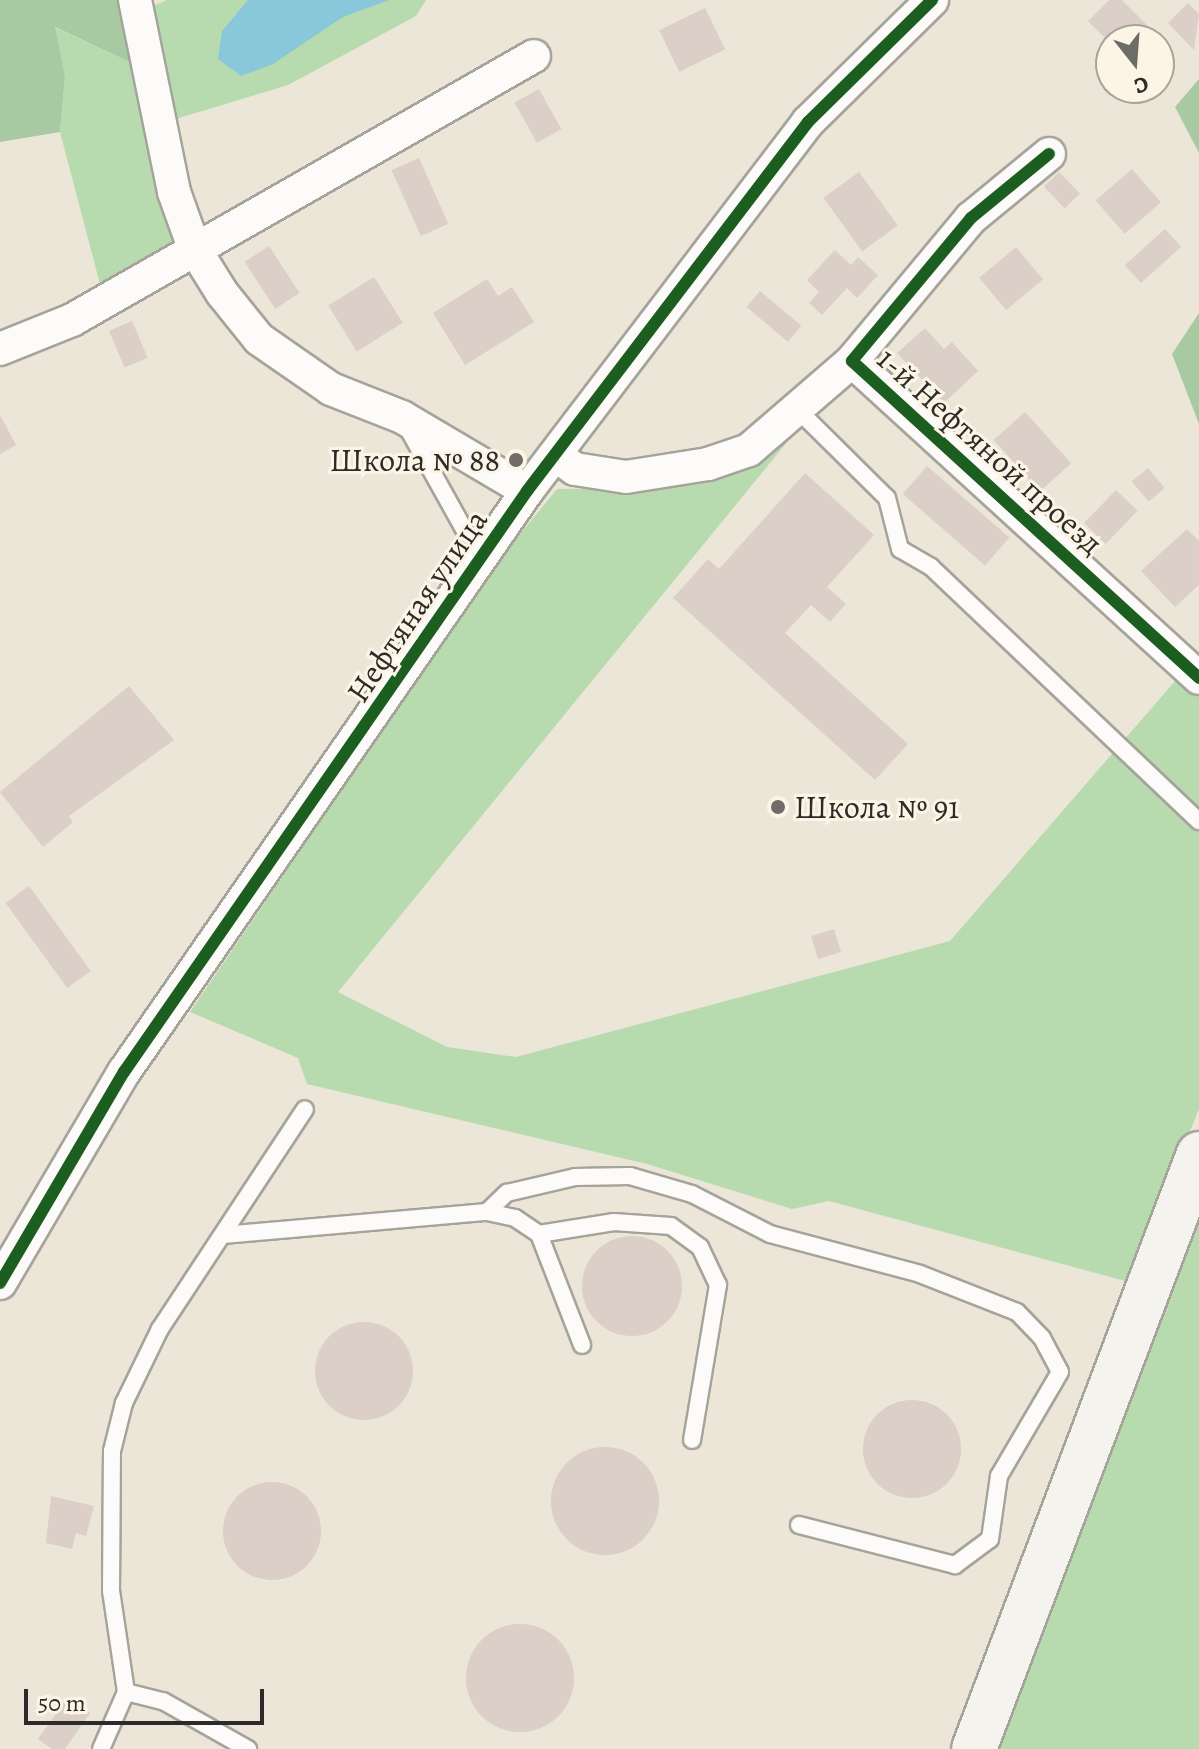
<!DOCTYPE html>
<meta charset="utf-8">
<style>
body{margin:0}
#map{position:relative;width:1199px;height:1749px;overflow:hidden;background:#ebe6d7;font-family:Alegreya,serif}
div>[style]{position:absolute}
[style*='--x']{left:calc(var(--x)*1px);top:calc(var(--y)*1px);width:calc(var(--w)*1px);rotate:calc(var(--a)*1deg)}
.green>*{inset:0;background:#b7dbae}
.forest>*{inset:0;background:#a8caa3}
.water>*{inset:0;background:#88c8da}
.building>*{inset:0;background:#dbcfc7;transform-origin:0 0}
.round{border-radius:50%}
.roads{filter:drop-shadow(2px 0 #a6a39a) drop-shadow(-2px 0 #a6a39a) drop-shadow(0 2px #a6a39a) drop-shadow(0 -2px #a6a39a)}
.lane>*{height:16px;margin:-8px;padding:0 8px;transform-origin:8px;border-radius:8px;background:#fcfbf9}
.street>*{height:32px;margin:-16px;padding:0 16px;transform-origin:16px;border-radius:16px;background:#fcfbf9}
.secondary>*{height:44px;margin:-22px;padding:0 22px;transform-origin:22px;border-radius:22px;background:#f5f3ee}
.cycleway>*{height:12px;margin:-6px;padding:0 6px;transform-origin:6px;border-radius:6px;background:#1b5e20}
.dots>*{width:22px;height:22px;translate:-50% -50%;box-sizing:border-box;border:4px solid #fcf5e5;border-radius:50%}
span{translate:-50% -50%;white-space:nowrap;text-align:center;line-height:1.15;-webkit-text-stroke:6px #fcf5e5;paint-order:stroke}
.street-label{font-size:32px;color:#2b2b2b}
.poi-label{font-size:32px;color:#2b2b2b}
.right{translate:-100% -50%;text-align:right}
.left{translate:0 -50%;text-align:left}
.north{position:absolute;left:1095px;top:24px;width:80px;height:80px;box-sizing:border-box;background:#fcf5e5;border:2px solid #a8a49b;border-radius:50%;rotate:163deg;font-size:22px;font-weight:700;line-height:32px;text-align:center;color:#2b2b2b}
.north::after{content:'';display:block;margin:auto;width:28px;height:36px;background:#6e6c67;clip-path:polygon(50% 0,100% 100%,50% 72%,0 100%)}
.scale{position:absolute;left:24px;top:1689px;width:240px;height:36px;box-sizing:border-box;border:4px solid #2b2b2b;border-top:0;padding-left:10px;font-size:24px;line-height:28px;white-space:nowrap;color:#2b2b2b;-webkit-text-stroke:6px #fcf5e5;paint-order:stroke}
</style>
<div id="map">
<div class="green">
<i style="clip-path:polygon(167px 0,426px 0,416px 16px,288px 85px,166px 122px,147px 8px)"></i>
<i style="clip-path:polygon(54px 27px,140px 67px,177px 240px,101px 288px,60px 132px,65px 77px)"></i>
<i style="clip-path:polygon(792px 436px,338px 992px,447px 1047px,516px 1057px,950px 941px,1182px 673px,1199px 688px,1199px 1109px,1129px 1282px,829px 1201px,792px 1209px,647px 1164px,307px 1084px,298px 1058px,190px 1012px,498px 561px,557px 489px,623px 488px,747px 462px)"></i>
<i style="clip-path:polygon(1199px 1208px,1199px 1749px,990px 1749px)"></i>
</div>
<div class="forest">
<i style="clip-path:polygon(0 0,124px 0,140px 67px,55px 27px,65px 77px,60px 132px,0 142px)"></i>
<i style="clip-path:polygon(1199px 79px,1199px 153px,1175px 107px)"></i>
<i style="clip-path:polygon(1199px 313px,1199px 424px,1172px 354px)"></i>
</div>
<div class="water">
<i style="clip-path:polygon(248px 0,389px 0,343px 17px,273px 64px,241px 76px,218px 59px,222px 31px)"></i>
</div>
<div class="building">
<i style="clip-path:polygon(1109px 0,1122px 0,1150px 28px,1137px 40px,1111px 44px,1088px 21px)"></i>
<i style="clip-path:polygon(1188px 3px,1199px 14px,1194px 50px,1168px 23px)"></i>
<i style="left:705px;top:8px;width:46px;height:51px;rotate:64deg"></i>
<i style="left:539px;top:89px;width:46px;height:28px;rotate:61deg"></i>
<i style="left:419px;top:158px;width:72px;height:30px;rotate:66deg"></i>
<i style="left:1132px;top:169px;width:44px;height:48px;rotate:49deg"></i>
<i style="left:859px;top:172px;width:66px;height:44px;rotate:54deg"></i>
<i style="left:1059px;top:172px;width:30px;height:21px;rotate:46deg"></i>
<i style="left:1165px;top:229px;width:24px;height:54px;rotate:48deg"></i>
<i style="left:269px;top:246px;width:56px;height:29px;rotate:57deg"></i>
<i style="left:1016px;top:247px;width:42px;height:48px;rotate:50deg"></i>
<i style="clip-path:polygon(835px 250px,851px 265px,858px 257px,878px 275px,857px 298px,847px 288px,822px 315px,809px 303px,819px 292px,807px 280px)"></i>
<i style="left:374px;top:277px;width:54px;height:54px;rotate:58deg"></i>
<i style="clip-path:polygon(487px 279px,498px 296px,512px 287px,534px 322px,465px 365px,433px 313px)"></i>
<i style="left:760px;top:291px;width:54px;height:21px;rotate:40deg"></i>
<i style="left:132px;top:321px;width:40px;height:25px;rotate:67deg"></i>
<i style="clip-path:polygon(925px 328px,944px 349px,952px 342px,978px 371px,944px 403px,897px 353px)"></i>
<i style="left:1025px;top:412px;width:69px;height:42px;rotate:48deg"></i>
<i style="clip-path:polygon(0 415px,16px 445px,0 454px)"></i>
<i style="left:927px;top:466px;width:109px;height:37px;rotate:41deg"></i>
<i style="left:1148px;top:468px;width:26px;height:21px;rotate:50deg"></i>
<i style="clip-path:polygon(805px 473px,874px 535px,827px 587px,846px 604px,830px 622px,811px 605px,785px 633px,908px 744px,875px 780px,673px 598px,708px 559px,719px 569px)"></i>
<i style="left:1116px;top:490px;width:30px;height:46px;rotate:44deg"></i>
<i style="clip-path:polygon(1187px 529px,1199px 541px,1199px 585px,1175px 607px,1141px 571px)"></i>
<i style="clip-path:polygon(129px 686px,174px 740px,69px 816px,73px 822px,43px 847px,0 792px)"></i>
<i style="left:29px;top:886px;width:105px;height:29px;rotate:54deg"></i>
<i style="left:834px;top:929px;width:24px;height:24px;rotate:73deg"></i>
<i class="round" style="left:582px;top:1236px;width:100px;height:100px"></i>
<i class="round" style="left:315px;top:1322px;width:98px;height:98px"></i>
<i class="round" style="left:863px;top:1400px;width:98px;height:98px"></i>
<i class="round" style="left:551px;top:1447px;width:108px;height:108px"></i>
<i class="round" style="left:223px;top:1482px;width:98px;height:98px"></i>
<i style="clip-path:polygon(51px 1496px,94px 1506px,86px 1536px,76px 1533px,72px 1549px,46px 1543px)"></i>
<i class="round" style="left:466px;top:1624px;width:108px;height:108px"></i>
<i style="clip-path:polygon(67px 1698px,90px 1713px,65px 1749px,52px 1749px,38px 1739px)"></i>
</div>
<div class="roads">
<div class="lane">
<i style="--x:800;--y:412;--w:122;--a:44.7"></i>
<i style="--x:887;--y:498;--w:53;--a:75.7"></i>
<i style="--x:900;--y:549;--w:36;--a:30"></i>
<i style="--x:931;--y:567;--w:369;--a:43.5"></i>
<i style="--x:406;--y:425;--w:124;--a:60.9"></i>
<i style="--x:466;--y:533;--w:25;--a:40"></i>
<i style="--x:487;--y:1212;--w:28;--a:-44"></i>
<i style="--x:507;--y:1193;--w:70;--a:-13.2"></i>
<i style="--x:575;--y:1177;--w:55;--a:-1"></i>
<i style="--x:630;--y:1176;--w:65;--a:16.2"></i>
<i style="--x:692;--y:1194;--w:88;--a:27.1"></i>
<i style="--x:770;--y:1234;--w:155;--a:14.9"></i>
<i style="--x:920;--y:1274;--w:104;--a:21.4"></i>
<i style="--x:1017;--y:1312;--w:36;--a:46"></i>
<i style="--x:1042;--y:1338;--w:38;--a:62"></i>
<i style="--x:1060;--y:1372;--w:121;--a:120.4"></i>
<i style="--x:999;--y:1476;--w:64;--a:98.1"></i>
<i style="--x:990;--y:1539;--w:44;--a:143.4"></i>
<i style="--x:955;--y:1565;--w:161;--a:-165.6"></i>
<i style="--x:539;--y:1234;--w:76;--a:-9.1"></i>
<i style="--x:614;--y:1222;--w:57;--a:4"></i>
<i style="--x:671;--y:1226;--w:36;--a:36"></i>
<i style="--x:700;--y:1247;--w:42;--a:64.7"></i>
<i style="--x:718;--y:1285;--w:157;--a:99.5"></i>
<i style="--x:223;--y:1235;--w:265;--a:-5"></i>
<i style="--x:487;--y:1212;--w:29;--a:12"></i>
<i style="--x:515;--y:1218;--w:29;--a:34"></i>
<i style="--x:539;--y:1234;--w:119;--a:68.8"></i>
<i style="--x:126;--y:1692;--w:38;--a:14"></i>
<i style="--x:163;--y:1701;--w:98;--a:29.5"></i>
<i style="--x:101;--y:1749;--w:62;--a:-66.3"></i>
<i style="--x:126;--y:1692;--w:102;--a:-98.4"></i>
<i style="--x:111;--y:1591;--w:140;--a:-89.6"></i>
<i style="--x:112;--y:1451;--w:49;--a:-76"></i>
<i style="--x:124;--y:1403;--w:82;--a:-64.1"></i>
<i style="--x:160;--y:1329;--w:263;--a:-56.6"></i>
</div>
<div class="street">
<i style="--x:135;--y:0;--w:196;--a:78.5"></i>
<i style="--x:174;--y:192;--w:59;--a:70.3"></i>
<i style="--x:194;--y:248;--w:53;--a:58.1"></i>
<i style="--x:222;--y:293;--w:59;--a:51.2"></i>
<i style="--x:259;--y:339;--w:88;--a:34.8"></i>
<i style="--x:331;--y:389;--w:76;--a:21.5"></i>
<i style="--x:402;--y:417;--w:145;--a:30.6"></i>
<i style="--x:1049;--y:154;--w:101;--a:140.6"></i>
<i style="--x:971;--y:218;--w:186;--a:129.8"></i>
<i style="--x:852;--y:361;--w:470;--a:42.4"></i>
<i style="--x:0;--y:349;--w:78;--a:-21.9"></i>
<i style="--x:72;--y:320;--w:532;--a:-29.74"></i>
<i style="--x:557;--y:456;--w:22;--a:36"></i>
<i style="--x:575;--y:469;--w:52;--a:8.9"></i>
<i style="--x:626;--y:477;--w:83;--a:-9"></i>
<i style="--x:708;--y:464;--w:43;--a:-18.9"></i>
<i style="--x:749;--y:450;--w:136;--a:-40.8"></i>
<i style="--x:0;--y:1283;--w:245;--a:-59.6"></i>
<i style="--x:124;--y:1072;--w:707;--a:-55.25"></i>
<i style="--x:527;--y:491;--w:464;--a:-52.7"></i>
<i style="--x:808;--y:122;--w:174;--a:-44.5"></i>
</div>
<div class="secondary">
<i style="--x:974;--y:1749;--w:636;--a:-69.29"></i>
</div>
</div>
<div class="cycleway">
<i style="--x:1049;--y:154;--w:101;--a:140.6"></i>
<i style="--x:971;--y:218;--w:186;--a:129.8"></i>
<i style="--x:852;--y:361;--w:470;--a:42.4"></i>
<i style="--x:0;--y:1283;--w:245;--a:-59.6"></i>
<i style="--x:124;--y:1072;--w:707;--a:-55.25"></i>
<i style="--x:527;--y:491;--w:464;--a:-52.7"></i>
<i style="--x:808;--y:122;--w:174;--a:-44.5"></i>
</div>
<div class="dots">
<i style="left:516px;top:460px;background:#6e6c67"></i>
<i style="left:778px;top:807px;background:#6e6c67"></i>
</div>
<div class="street-label">
<span style="left:990px;top:451px;rotate:42deg">1-й Нефтяной проезд</span>
<span style="left:417px;top:606px;rotate:-56deg">Нефтяная улица</span>
</div>
<div class="poi-label">
<span class="right" style="left:500px;top:460px">Школа № 88</span>
<span class="left" style="left:794px;top:807px">Школа № 91</span>
</div>
<div class="north">С</div>
<div class="scale">50 m</div>
</div>
